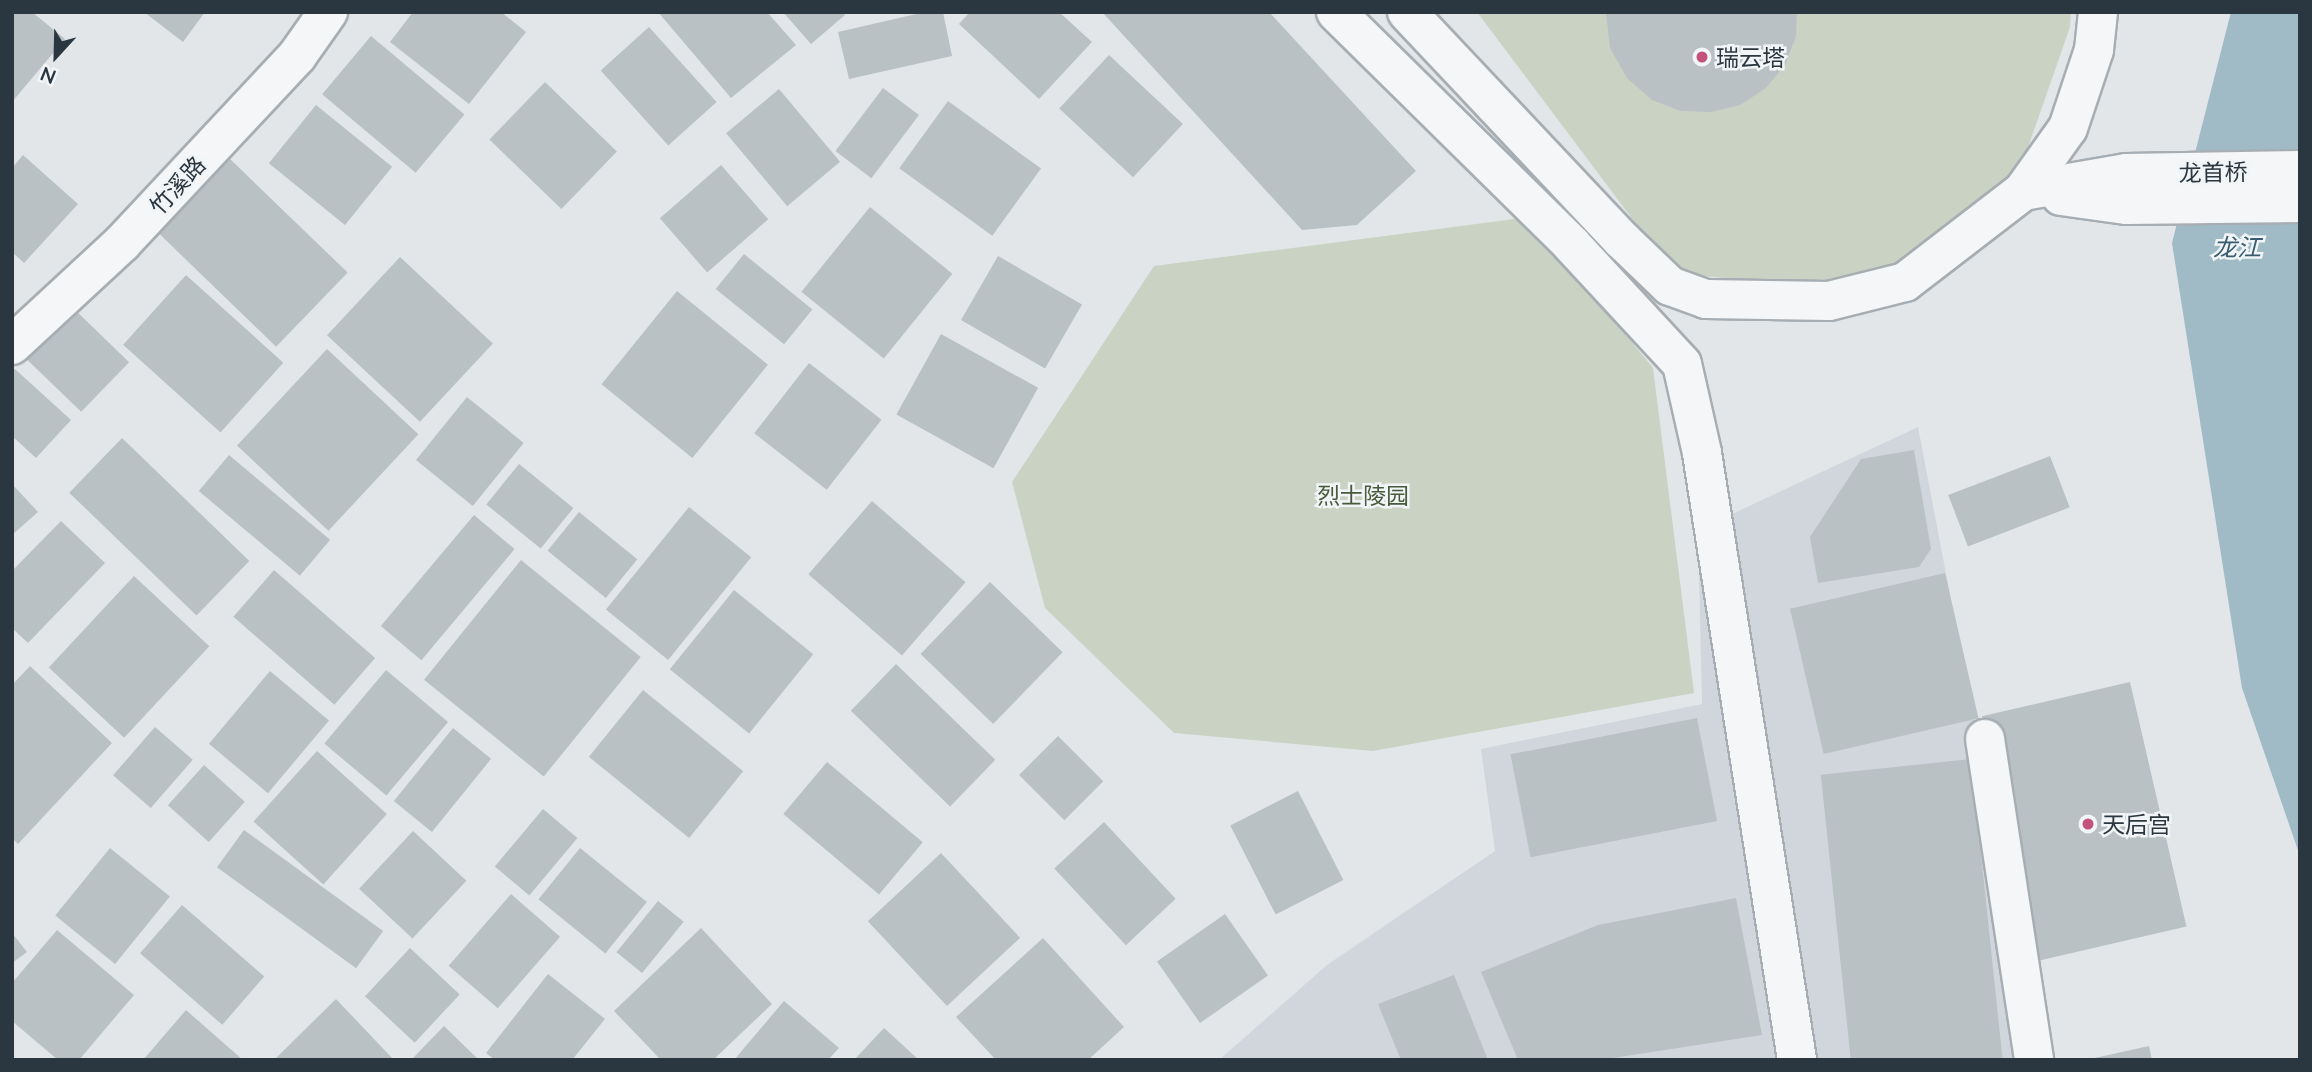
<!DOCTYPE html>
<meta charset="utf-8">
<style>
body{margin:0}
#map{position:relative;width:2312px;height:1072px;overflow:hidden;background:#e2e6e9;font-family:Lato,"Noto Sans SC",sans-serif}
div>[style]{position:absolute}
[style*='--x']{left:calc(var(--x)*1px);top:calc(var(--y)*1px);width:calc(var(--w)*1px);rotate:calc(var(--a)*1deg)}
.built>*{inset:0;background:#d0d6db}
.green>*{inset:0;background:#cad2c4}
.water>*{inset:0;background:#a0bac6}
.building>*{inset:0;background:#b9c1c5;transform-origin:0 0}
.roads{filter:drop-shadow(2px 0 #a7aeb3) drop-shadow(-2px 0 #a7aeb3) drop-shadow(0 2px #a7aeb3) drop-shadow(0 -2px #a7aeb3)}
.minor>*{height:38px;margin:-19px;padding:0 19px;transform-origin:19px;border-radius:19px;background:#f4f6f8}
.dots>*{width:19px;height:19px;translate:-50% -50%;box-sizing:border-box;border:4px solid #f1f5f7;border-radius:50%}
span{translate:-50% -50%;white-space:nowrap;text-align:center;line-height:1.15;-webkit-text-stroke:5px #f1f5f7;paint-order:stroke}
.poi-label{font-size:23px;color:#2b3740}
.left{translate:0 -50%;text-align:left}
.street-label{font-size:23px;color:#2b3740}
.park-label{font-size:23px;color:#475a3a}
.water-label{font-size:24px;color:#395d70;font-style:italic}
.frame{position:absolute;inset:0;border:14px solid #2b3740;pointer-events:none}
.north{position:absolute;left:21px;top:21px;width:70px;height:70px;-webkit-text-stroke:5px #f1f5f7;paint-order:stroke;rotate:202deg;font-size:19px;font-weight:700;line-height:28px;text-align:center;color:#2b3740}
.north::after{content:'';display:block;margin:auto;width:24px;height:32px;background:#2b3740;clip-path:polygon(50% 0,100% 100%,50% 72%,0 100%)}
</style>
<div id="map">
<div class="built">
<i style="clip-path:polygon(1918px 427px,2039px 1060px,1219px 1060px,1327px 965px,1495px 851px,1481px 749px,1702px 704px,1698px 530px)"></i>
</div>
<div class="green">
<i style="clip-path:polygon(1477px 12px,2071px 12px,2070px 27px,2024px 159px,1994px 195px,1893px 273px,1816px 287px,1673px 273px)"></i>
<i style="clip-path:polygon(1530px 217px,1653px 368px,1694px 693px,1373px 751px,1174px 733px,1045px 608px,1012px 482px,1154px 266px)"></i>
</div>
<div class="water">
<i style="clip-path:polygon(2231px 12px,2300px 12px,2300px 856px,2242px 688px,2172px 243px)"></i>
</div>
<div class="building">
<i style="clip-path:polygon(12px 12px,32px 12px,65px 39px,12px 102px)"></i>
<i style="clip-path:polygon(144px 12px,205px 12px,183px 42px)"></i>
<i style="clip-path:polygon(413px 12px,501px 12px,526px 32px,469px 104px,390px 42px)"></i>
<i style="clip-path:polygon(658px 12px,767px 12px,796px 45px,731px 98px)"></i>
<i style="clip-path:polygon(783px 12px,842px 12px,845px 15px,811px 44px)"></i>
<i style="clip-path:polygon(925px 12px,943px 12px,952px 56px,849px 79px,838px 32px)"></i>
<i style="clip-path:polygon(970px 12px,1059px 12px,1092px 42px,1039px 99px,959px 24px)"></i>
<i style="clip-path:polygon(1102px 12px,1269px 12px,1416px 171px,1357px 225px,1302px 230px)"></i>
<i style="clip-path:polygon(1606px 12px,1797px 12px,1796px 36px,1785px 65px,1766px 88px,1740px 105px,1711px 112px,1681px 111px,1652px 100px,1627px 78px,1610px 48px)"></i>
<i style="left:649px;top:27px;width:101px;height:65px;rotate:48deg"></i>
<i style="left:371px;top:36px;width:122px;height:76px;rotate:40deg"></i>
<i style="left:1109px;top:55px;width:101px;height:73px;rotate:43deg"></i>
<i style="left:545px;top:82px;width:100px;height:80px;rotate:44deg"></i>
<i style="left:883px;top:88px;width:45px;height:79px;rotate:37deg"></i>
<i style="left:779px;top:89px;width:95px;height:69px;rotate:50deg"></i>
<i style="left:948px;top:101px;width:115px;height:83px;rotate:36deg"></i>
<i style="left:316px;top:105px;width:98px;height:75px;rotate:39deg"></i>
<i style="clip-path:polygon(23px 155px,78px 204px,24px 263px,12px 252px,12px 168px)"></i>
<i style="left:229px;top:158px;width:165px;height:103px;rotate:44deg"></i>
<i style="left:721px;top:165px;width:72px;height:81px;rotate:49deg"></i>
<i style="left:870px;top:207px;width:106px;height:109px;rotate:39deg"></i>
<i style="left:744px;top:254px;width:88px;height:45px;rotate:39deg"></i>
<i style="left:998px;top:256px;width:97px;height:74px;rotate:30deg"></i>
<i style="left:400px;top:257px;width:127px;height:107px;rotate:43deg"></i>
<i style="left:186px;top:275px;width:131px;height:94px;rotate:42deg"></i>
<i style="left:677px;top:291px;width:117px;height:120px;rotate:39deg"></i>
<i style="left:73px;top:308px;width:78px;height:69px;rotate:44deg"></i>
<i style="left:941px;top:334px;width:111px;height:92px;rotate:29deg"></i>
<i style="left:327px;top:349px;width:125px;height:132px;rotate:43deg"></i>
<i style="left:809px;top:363px;width:92px;height:89px;rotate:38deg"></i>
<i style="clip-path:polygon(15px 369px,71px 420px,36px 458px,12px 436px,12px 372px)"></i>
<i style="left:467px;top:397px;width:73px;height:81px;rotate:39deg"></i>
<i style="left:122px;top:438px;width:177px;height:76px;rotate:44deg"></i>
<i style="clip-path:polygon(1914px 450px,1931px 549px,1919px 567px,1818px 583px,1810px 537px,1861px 459px)"></i>
<i style="left:229px;top:455px;width:132px;height:47px;rotate:40deg"></i>
<i style="left:2050px;top:456px;width:55px;height:109px;rotate:69deg"></i>
<i style="left:519px;top:464px;width:70px;height:52px;rotate:39deg"></i>
<i style="clip-path:polygon(12px 484px,38px 512px,12px 535px)"></i>
<i style="left:872px;top:501px;width:124px;height:97px;rotate:41deg"></i>
<i style="left:689px;top:507px;width:80px;height:132px;rotate:39deg"></i>
<i style="left:579px;top:512px;width:75px;height:50px;rotate:39deg"></i>
<i style="left:474px;top:515px;width:53px;height:145px;rotate:40deg"></i>
<i style="clip-path:polygon(61px 521px,105px 563px,28px 643px,12px 628px,12px 571px)"></i>
<i style="left:521px;top:560px;width:154px;height:154px;rotate:39deg"></i>
<i style="left:274px;top:570px;width:134px;height:62px;rotate:41deg"></i>
<i style="left:1945px;top:573px;width:149px;height:159px;rotate:77deg"></i>
<i style="left:134px;top:576px;width:103px;height:125px;rotate:43deg"></i>
<i style="left:990px;top:582px;width:101px;height:100px;rotate:44deg"></i>
<i style="left:734px;top:590px;width:102px;height:102px;rotate:39deg"></i>
<i style="left:896px;top:664px;width:138px;height:65px;rotate:44deg"></i>
<i style="clip-path:polygon(30px 666px,112px 743px,18px 844px,12px 838px,12px 685px)"></i>
<i style="left:386px;top:670px;width:81px;height:96px;rotate:40deg"></i>
<i style="left:270px;top:671px;width:77px;height:95px;rotate:40deg"></i>
<i style="left:2130px;top:682px;width:251px;height:152px;rotate:77deg"></i>
<i style="left:643px;top:690px;width:129px;height:86px;rotate:39deg"></i>
<i style="left:1697px;top:718px;width:105px;height:190px;rotate:79deg"></i>
<i style="left:155px;top:727px;width:50px;height:64px;rotate:41deg"></i>
<i style="left:453px;top:728px;width:49px;height:94px;rotate:39deg"></i>
<i style="left:1058px;top:736px;width:64px;height:55px;rotate:45deg"></i>
<i style="left:317px;top:751px;width:94px;height:95px;rotate:42deg"></i>
<i style="left:1971px;top:759px;width:303px;height:151px;rotate:84deg"></i>
<i style="left:827px;top:762px;width:125px;height:68px;rotate:40deg"></i>
<i style="left:204px;top:765px;width:55px;height:54px;rotate:42deg"></i>
<i style="left:1298px;top:791px;width:100px;height:76px;rotate:63deg"></i>
<i style="left:543px;top:809px;width:45px;height:75px;rotate:40deg"></i>
<i style="left:1104px;top:822px;width:105px;height:68px;rotate:47deg"></i>
<i style="left:244px;top:830px;width:172px;height:46px;rotate:36deg"></i>
<i style="left:413px;top:831px;width:73px;height:79px;rotate:43deg"></i>
<i style="left:110px;top:848px;width:77px;height:87px;rotate:39deg"></i>
<i style="left:580px;top:848px;width:86px;height:66px;rotate:39deg"></i>
<i style="left:941px;top:853px;width:116px;height:100px;rotate:47deg"></i>
<i style="left:511px;top:894px;width:65px;height:95px;rotate:41deg"></i>
<i style="clip-path:polygon(1736px 898px,1762px 1035px,1600px 1060px,1518px 1060px,1481px 972px,1598px 925px)"></i>
<i style="left:658px;top:901px;width:33px;height:66px;rotate:39deg"></i>
<i style="left:182px;top:905px;width:109px;height:64px;rotate:41deg"></i>
<i style="left:1225px;top:914px;width:75px;height:83px;rotate:55deg"></i>
<i style="clip-path:polygon(701px 928px,772px 1004px,713px 1060px,661px 1060px,614px 1011px)"></i>
<i style="clip-path:polygon(57px 930px,134px 995px,79px 1060px,58px 1060px,12px 1021px,12px 983px)"></i>
<i style="clip-path:polygon(12px 933px,27px 952px,12px 963px)"></i>
<i style="clip-path:polygon(1043px 938px,1124px 1027px,1088px 1060px,996px 1060px,956px 1017px)"></i>
<i style="left:410px;top:948px;width:68px;height:66px;rotate:43deg"></i>
<i style="clip-path:polygon(548px 974px,605px 1019px,572px 1060px,495px 1060px,486px 1053px)"></i>
<i style="clip-path:polygon(1454px 975px,1488px 1060px,1401px 1060px,1378px 1004px)"></i>
<i style="clip-path:polygon(336px 999px,394px 1060px,274px 1060px)"></i>
<i style="clip-path:polygon(784px 1001px,839px 1048px,828px 1060px,734px 1060px)"></i>
<i style="clip-path:polygon(186px 1010px,243px 1060px,143px 1060px)"></i>
<i style="clip-path:polygon(444px 1026px,479px 1060px,412px 1059px)"></i>
<i style="clip-path:polygon(884px 1028px,919px 1060px,854px 1060px)"></i>
<i style="clip-path:polygon(2149px 1046px,2152px 1060px,2091px 1060px,2090px 1059px)"></i>
</div>
<div class="roads">
<div class="minor">
<i style="--x:1336;--y:12;--w:330;--a:44.6"></i>
<i style="--x:1571;--y:244;--w:163;--a:47.2"></i>
<i style="--x:1682;--y:364;--w:91;--a:77.3"></i>
<i style="--x:1702;--y:453;--w:614;--a:81.1"></i>
<i style="--x:1407;--y:12;--w:313;--a:46.7"></i>
<i style="--x:1622;--y:240;--w:66;--a:43.8"></i>
<i style="--x:1670;--y:286;--w:38;--a:20"></i>
<i style="--x:1706;--y:299;--w:123;--a:0.9"></i>
<i style="--x:1829;--y:301;--w:78;--a:-14"></i>
<i style="--x:1905;--y:282;--w:149;--a:-37.6"></i>
<i style="--x:2023;--y:191;--w:77;--a:-54.5"></i>
<i style="--x:2068;--y:128;--w:82;--a:-71.6"></i>
<i style="--x:2094;--y:50;--w:38;--a:-84"></i>
<i style="--x:2023;--y:191;--w:105;--a:-9.9"></i>
<i style="--x:2126;--y:173;--w:174;--a:-1"></i>
<i style="--x:2061;--y:196;--w:67;--a:7.8"></i>
<i style="--x:2127;--y:205;--w:173;--a:-0.7"></i>
<i style="--x:12;--y:345;--w:150;--a:-42.8"></i>
<i style="--x:122;--y:243;--w:256;--a:-46.9"></i>
<i style="--x:297;--y:56;--w:54;--a:-54.8"></i>
<i style="--x:1985;--y:739;--w:325;--a:81.3"></i>
</div>
</div>
<div class="dots">
<i style="left:1702px;top:57px;background:#c3527b"></i>
<i style="left:2088px;top:824px;background:#c3527b"></i>
</div>
<div class="poi-label">
<span class="left" style="left:1716px;top:57px">瑞云塔</span>
<span class="left" style="left:2102px;top:824px">天后宫</span>
</div>
<div class="street-label">
<span style="left:2213px;top:172px;rotate:-1deg">龙首桥</span>
<span style="left:177px;top:185px;rotate:-47deg">竹溪路</span>
</div>
<div class="park-label">
<span style="left:1363px;top:495px">烈士陵园</span>
</div>
<div class="water-label">
<span style="left:2237px;top:247px">龙江</span>
</div>
<div class="frame"></div>
<div class="north">N</div>
</div>
